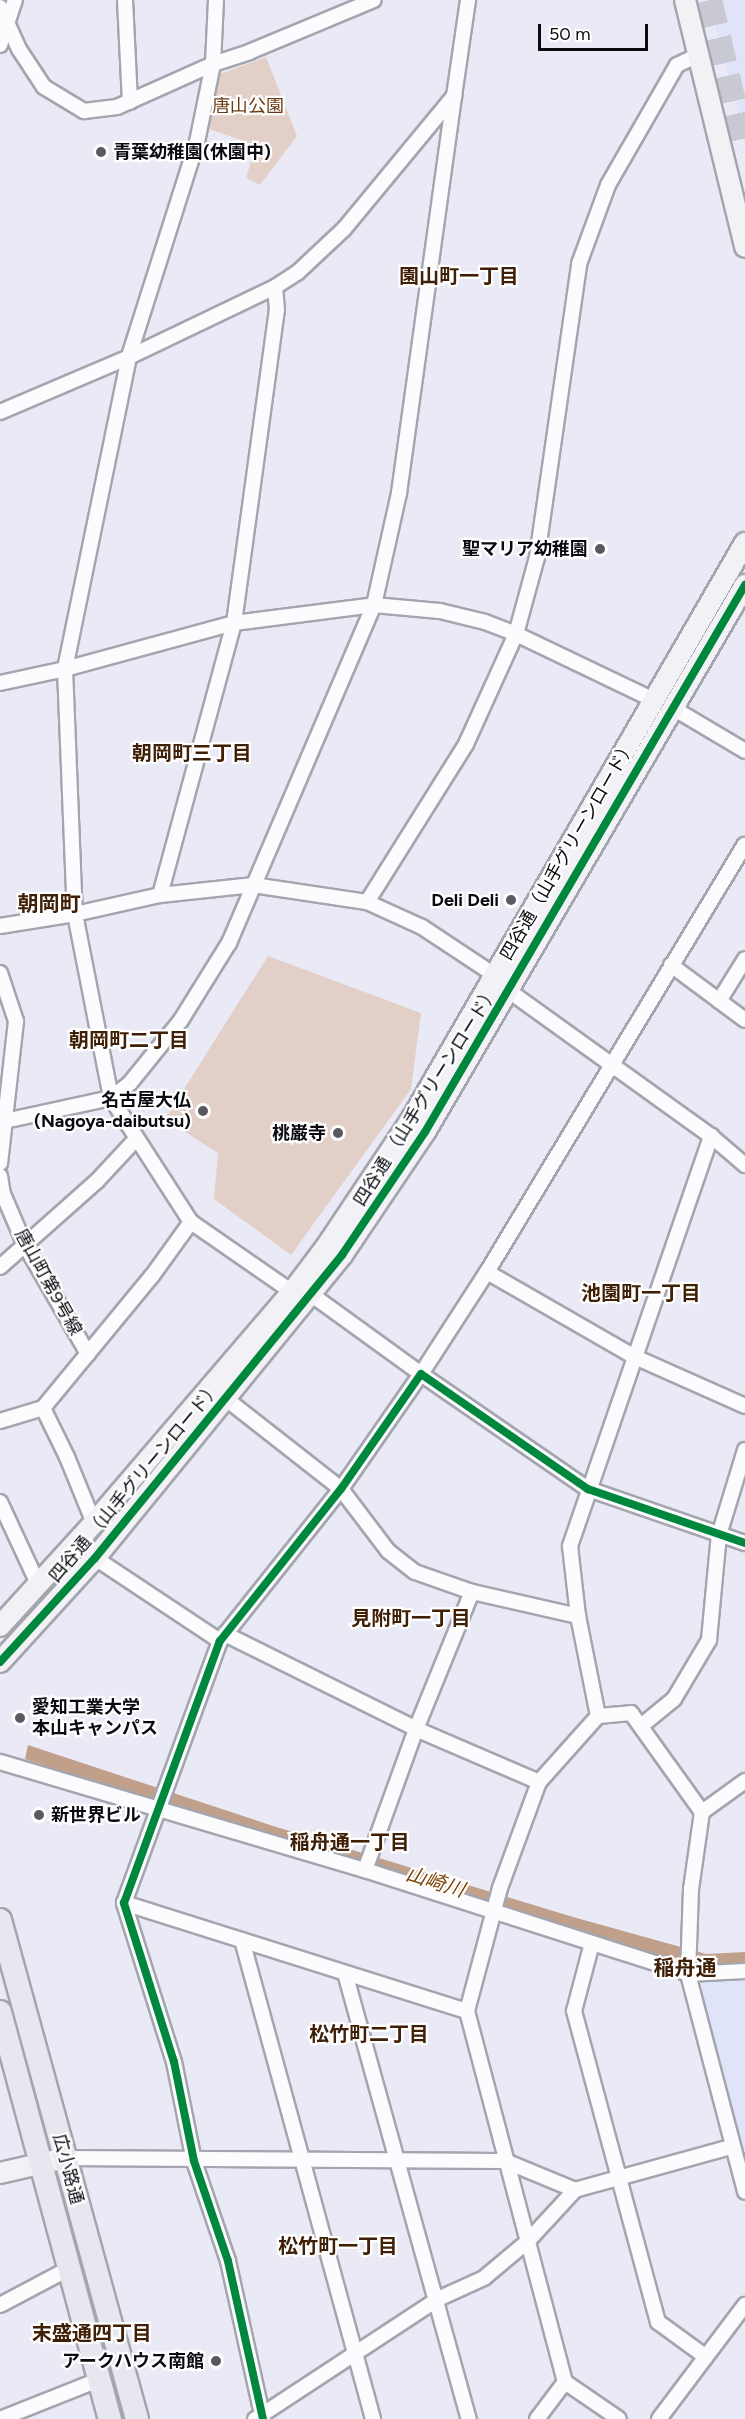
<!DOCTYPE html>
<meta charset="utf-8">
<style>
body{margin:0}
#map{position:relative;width:745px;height:2419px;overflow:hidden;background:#e9eaf5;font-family:Figtree,"Noto Sans JP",sans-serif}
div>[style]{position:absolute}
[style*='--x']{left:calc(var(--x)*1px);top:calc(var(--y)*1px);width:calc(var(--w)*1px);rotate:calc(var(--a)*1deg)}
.built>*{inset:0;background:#e0e4f8}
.green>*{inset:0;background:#e2cfc7}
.water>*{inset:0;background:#c1a08b}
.highway-tunnel>*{height:26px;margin-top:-13px;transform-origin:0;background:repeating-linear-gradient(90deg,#c8c9d3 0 26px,transparent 0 39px)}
.roads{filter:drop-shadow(2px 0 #a4a5ae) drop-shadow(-2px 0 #a4a5ae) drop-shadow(0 2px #a4a5ae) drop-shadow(0 -2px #a4a5ae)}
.street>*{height:14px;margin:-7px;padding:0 7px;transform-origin:7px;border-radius:7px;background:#fcfcfe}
.secondary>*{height:20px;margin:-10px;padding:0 10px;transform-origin:10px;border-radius:10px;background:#f2f2f6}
.primary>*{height:22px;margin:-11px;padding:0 11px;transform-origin:11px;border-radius:11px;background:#e7e8ef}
.cycleway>*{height:8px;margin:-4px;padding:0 4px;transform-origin:4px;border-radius:4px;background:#00873e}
.dots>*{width:16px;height:16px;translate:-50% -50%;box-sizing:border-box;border:3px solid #fff;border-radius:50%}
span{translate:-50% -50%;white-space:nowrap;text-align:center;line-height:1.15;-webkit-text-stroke:4.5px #fff;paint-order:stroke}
.park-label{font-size:18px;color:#6a3b13}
.poi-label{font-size:18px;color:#0a0b11;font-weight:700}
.left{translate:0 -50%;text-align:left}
.right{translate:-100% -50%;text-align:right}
.street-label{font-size:18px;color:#0a0b11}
.neighbourhood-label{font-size:20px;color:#3f2006;font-weight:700}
.water-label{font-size:20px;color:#804307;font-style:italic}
.quarter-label{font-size:21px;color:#3f2006;font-weight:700}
.scale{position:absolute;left:538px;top:24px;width:110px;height:27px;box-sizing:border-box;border:3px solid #0a0b11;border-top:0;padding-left:8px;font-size:18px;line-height:21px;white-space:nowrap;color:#0a0b11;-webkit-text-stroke:4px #fff;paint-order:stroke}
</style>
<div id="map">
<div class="built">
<i style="clip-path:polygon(708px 0,745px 0,745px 139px)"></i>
<i style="clip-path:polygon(745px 1981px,745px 2158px,700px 1991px,704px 1982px)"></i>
</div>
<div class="green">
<i style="clip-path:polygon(266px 57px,297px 136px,260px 185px,246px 178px,256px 145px,209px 129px,220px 74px)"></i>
<i style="clip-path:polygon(268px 956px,421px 1013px,411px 1089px,291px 1255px,214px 1199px,218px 1153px,165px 1119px)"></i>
</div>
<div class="water">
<i style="clip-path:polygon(28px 1745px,270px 1825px,573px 1917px,706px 1954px,745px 1952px,745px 1965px,675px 1963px,154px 1802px,25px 1759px)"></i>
</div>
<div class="highway-tunnel">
<i style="--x:709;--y:0;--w:156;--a:76.7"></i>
</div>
<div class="roads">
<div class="street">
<i style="--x:125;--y:0;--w:102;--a:87.2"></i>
<i style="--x:216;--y:0;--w:64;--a:92.7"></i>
<i style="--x:213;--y:64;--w:80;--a:101.6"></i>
<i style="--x:197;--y:142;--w:225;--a:107.6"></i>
<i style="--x:129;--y:357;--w:318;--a:101.6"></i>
<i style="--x:65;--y:669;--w:245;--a:87.7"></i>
<i style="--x:75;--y:914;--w:187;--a:78.9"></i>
<i style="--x:111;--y:1098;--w:148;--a:57.2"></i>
<i style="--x:191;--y:1222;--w:123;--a:34.7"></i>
<i style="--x:0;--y:7;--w:46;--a:65.7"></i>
<i style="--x:19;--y:49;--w:45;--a:56.7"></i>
<i style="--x:44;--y:87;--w:47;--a:31"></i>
<i style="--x:84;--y:111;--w:33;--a:-7"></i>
<i style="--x:117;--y:107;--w:105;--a:-24.1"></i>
<i style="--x:213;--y:64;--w:38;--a:-18"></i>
<i style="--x:249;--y:52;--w:135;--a:-22.6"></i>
<i style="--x:0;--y:45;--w:47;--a:-71.6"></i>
<i style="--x:0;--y:412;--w:140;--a:-23.1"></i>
<i style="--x:129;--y:357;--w:162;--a:-25.6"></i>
<i style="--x:275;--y:287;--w:27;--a:-33"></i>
<i style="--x:298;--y:272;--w:63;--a:-43.1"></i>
<i style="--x:344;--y:229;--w:173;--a:-50.4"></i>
<i style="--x:454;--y:96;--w:97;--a:-81.7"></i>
<i style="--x:0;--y:683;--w:66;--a:-12.2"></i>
<i style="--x:65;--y:669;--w:175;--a:-15.2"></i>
<i style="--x:234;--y:623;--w:141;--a:-7.3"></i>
<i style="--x:374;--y:605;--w:66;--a:5.2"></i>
<i style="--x:440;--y:611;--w:46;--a:13.7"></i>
<i style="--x:485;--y:622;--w:33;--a:21"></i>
<i style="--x:516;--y:634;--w:153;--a:25.6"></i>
<i style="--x:673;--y:708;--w:84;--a:30.8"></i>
<i style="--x:160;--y:895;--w:282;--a:-74.8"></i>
<i style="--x:234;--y:623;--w:316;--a:-82.2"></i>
<i style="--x:277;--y:310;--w:23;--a:-95"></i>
<i style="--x:367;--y:902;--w:186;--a:-57.9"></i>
<i style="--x:466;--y:744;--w:121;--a:-65.6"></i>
<i style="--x:516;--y:634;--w:80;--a:-74.7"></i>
<i style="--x:537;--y:557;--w:296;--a:-81.8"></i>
<i style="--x:579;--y:264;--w:84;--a:-69.8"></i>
<i style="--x:608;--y:185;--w:138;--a:-60.1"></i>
<i style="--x:677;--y:65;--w:23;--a:-25"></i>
<i style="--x:0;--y:926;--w:76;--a:-9.1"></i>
<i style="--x:75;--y:914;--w:87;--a:-12.6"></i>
<i style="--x:160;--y:895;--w:94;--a:-6.1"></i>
<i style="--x:253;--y:885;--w:115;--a:8.5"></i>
<i style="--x:367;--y:902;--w:60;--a:24.4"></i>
<i style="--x:422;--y:927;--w:89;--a:33.5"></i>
<i style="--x:671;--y:965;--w:92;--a:36.6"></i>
<i style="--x:0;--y:973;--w:51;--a:71.6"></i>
<i style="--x:16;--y:1021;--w:143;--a:96.4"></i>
<i style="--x:509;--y:991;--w:249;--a:35.7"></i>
<i style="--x:711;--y:1136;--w:45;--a:40.5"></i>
<i style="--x:719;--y:1001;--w:49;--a:-58.2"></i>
<i style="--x:0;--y:1122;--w:114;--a:-12.2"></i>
<i style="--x:111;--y:1098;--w:24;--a:-38"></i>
<i style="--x:130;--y:1083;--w:81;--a:-51"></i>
<i style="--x:181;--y:1020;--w:91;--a:-58.1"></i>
<i style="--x:229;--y:943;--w:368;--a:-66.8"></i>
<i style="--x:374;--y:605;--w:115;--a:-77.4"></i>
<i style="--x:399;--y:493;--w:401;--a:-82.1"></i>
<i style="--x:0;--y:1176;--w:18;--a:81"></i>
<i style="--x:3;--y:1194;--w:56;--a:66.7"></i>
<i style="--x:25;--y:1245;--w:126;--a:60"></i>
<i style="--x:0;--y:1267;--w:130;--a:-41.6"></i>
<i style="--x:97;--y:1181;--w:57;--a:-47.1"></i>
<i style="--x:487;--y:1272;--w:171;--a:29.9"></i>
<i style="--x:635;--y:1357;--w:120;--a:24"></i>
<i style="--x:312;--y:1295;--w:135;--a:35.9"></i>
<i style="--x:421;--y:1374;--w:121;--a:-57.1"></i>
<i style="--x:487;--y:1272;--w:499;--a:-58.9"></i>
<i style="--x:225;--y:1398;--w:147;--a:38.1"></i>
<i style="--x:341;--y:1489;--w:78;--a:52.8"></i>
<i style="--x:388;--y:1551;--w:34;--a:38"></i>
<i style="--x:415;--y:1572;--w:60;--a:19.3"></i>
<i style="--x:472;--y:1592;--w:109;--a:12.8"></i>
<i style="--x:43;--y:1408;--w:55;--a:63.9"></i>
<i style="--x:67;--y:1457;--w:71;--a:67.8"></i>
<i style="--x:0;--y:1421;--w:45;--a:-16.8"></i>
<i style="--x:43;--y:1408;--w:171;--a:-50.5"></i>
<i style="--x:152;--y:1276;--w:67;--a:-54.2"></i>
<i style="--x:0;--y:1502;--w:90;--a:65.1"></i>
<i style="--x:95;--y:1558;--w:150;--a:33.6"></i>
<i style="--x:225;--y:1634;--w:213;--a:26.4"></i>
<i style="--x:416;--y:1729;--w:134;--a:23.3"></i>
<i style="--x:598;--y:1716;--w:102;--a:-101.3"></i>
<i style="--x:578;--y:1616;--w:70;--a:-96.5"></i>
<i style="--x:570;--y:1546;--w:434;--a:-71"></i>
<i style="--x:641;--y:1726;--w:43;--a:-39.3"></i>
<i style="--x:674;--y:1699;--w:69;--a:-59.3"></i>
<i style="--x:709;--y:1640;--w:105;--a:-84.6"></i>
<i style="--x:719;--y:1535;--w:89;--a:-73"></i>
<i style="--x:0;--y:1762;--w:381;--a:16.5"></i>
<i style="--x:365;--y:1870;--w:339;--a:17.8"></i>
<i style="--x:688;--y:1974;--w:57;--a:-3"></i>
<i style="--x:702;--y:1812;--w:53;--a:-35.8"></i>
<i style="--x:365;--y:1870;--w:150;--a:-70.1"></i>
<i style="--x:416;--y:1729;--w:148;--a:-67.8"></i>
<i style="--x:124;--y:1903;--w:360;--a:17.5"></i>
<i style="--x:242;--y:1940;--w:497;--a:74.7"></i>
<i style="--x:592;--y:1943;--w:70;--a:104.8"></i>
<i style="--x:574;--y:2011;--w:322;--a:74.9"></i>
<i style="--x:658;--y:2322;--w:59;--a:36.1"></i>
<i style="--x:345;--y:1973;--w:463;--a:74.5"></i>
<i style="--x:65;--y:2158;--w:440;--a:0.4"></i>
<i style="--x:505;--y:2161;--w:76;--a:22.5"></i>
<i style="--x:575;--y:2190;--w:69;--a:132.7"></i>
<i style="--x:528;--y:2241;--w:57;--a:139.9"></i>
<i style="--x:484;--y:2278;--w:51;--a:155.5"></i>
<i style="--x:438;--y:2299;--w:219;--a:146.7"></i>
<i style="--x:575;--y:2190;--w:162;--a:-15.4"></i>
<i style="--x:0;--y:2305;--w:77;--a:-27.9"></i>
<i style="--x:565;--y:2382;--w:65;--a:34.4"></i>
<i style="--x:0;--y:2419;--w:105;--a:-21.7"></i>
<i style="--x:263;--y:2419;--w:162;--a:-102.5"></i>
<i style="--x:228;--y:2261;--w:106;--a:-108.8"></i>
<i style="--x:194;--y:2161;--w:101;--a:-101.4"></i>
<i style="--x:174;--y:2062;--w:167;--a:-107.5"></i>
<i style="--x:124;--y:1903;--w:279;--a:-69.9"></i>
<i style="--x:220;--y:1641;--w:194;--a:-51.5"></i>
<i style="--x:341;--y:1489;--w:140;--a:-55.2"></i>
<i style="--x:421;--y:1374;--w:203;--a:34.6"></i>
<i style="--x:588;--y:1489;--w:166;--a:19"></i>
<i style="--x:537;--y:2419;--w:46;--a:-52.9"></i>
<i style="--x:565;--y:2382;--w:384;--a:-104.8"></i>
<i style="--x:467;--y:2011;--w:127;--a:-75"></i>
<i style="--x:500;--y:1888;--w:113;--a:-69.8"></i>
<i style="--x:539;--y:1782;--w:89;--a:-48.2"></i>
<i style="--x:598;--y:1716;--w:33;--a:-5"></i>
<i style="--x:631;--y:1713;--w:122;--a:54.4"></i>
<i style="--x:702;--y:1812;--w:78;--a:98.1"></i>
<i style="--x:691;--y:1889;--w:85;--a:92"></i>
<i style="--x:688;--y:1974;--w:225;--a:75.3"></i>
<i style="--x:659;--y:2419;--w:143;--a:-53"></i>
</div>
<div class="secondary">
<i style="--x:685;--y:0;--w:254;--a:76.3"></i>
<i style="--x:0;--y:1626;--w:139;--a:-47.6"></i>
<i style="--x:94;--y:1523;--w:304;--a:-49.4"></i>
<i style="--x:292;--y:1292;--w:56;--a:-52.9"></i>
<i style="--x:326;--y:1247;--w:153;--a:-56.2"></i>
<i style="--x:411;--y:1120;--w:667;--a:-59.94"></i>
<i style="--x:0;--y:1662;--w:141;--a:-47.6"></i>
<i style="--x:95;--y:1558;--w:391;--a:-50.8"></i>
<i style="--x:342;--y:1255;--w:148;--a:-56"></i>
<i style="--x:425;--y:1132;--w:634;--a:-59.67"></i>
<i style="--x:0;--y:2173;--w:67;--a:-13"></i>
</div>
<div class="primary">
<i style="--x:0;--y:1920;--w:517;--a:74.65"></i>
<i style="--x:0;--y:2012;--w:422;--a:74.9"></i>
</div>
</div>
<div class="cycleway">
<i style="--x:0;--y:1662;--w:141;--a:-47.6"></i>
<i style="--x:95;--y:1558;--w:391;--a:-50.8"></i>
<i style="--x:342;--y:1255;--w:148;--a:-56"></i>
<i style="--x:425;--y:1132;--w:634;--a:-59.67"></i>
<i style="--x:263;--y:2419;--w:162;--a:-102.5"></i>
<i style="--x:228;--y:2261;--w:106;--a:-108.8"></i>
<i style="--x:194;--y:2161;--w:101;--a:-101.4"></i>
<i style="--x:174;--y:2062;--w:167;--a:-107.5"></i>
<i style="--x:124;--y:1903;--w:279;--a:-69.9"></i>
<i style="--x:220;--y:1641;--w:194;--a:-51.5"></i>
<i style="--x:341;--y:1489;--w:140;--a:-55.2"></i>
<i style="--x:421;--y:1374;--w:203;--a:34.6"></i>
<i style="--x:588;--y:1489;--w:166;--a:19"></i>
</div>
<div class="dots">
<i style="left:101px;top:152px;background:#585961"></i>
<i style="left:600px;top:549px;background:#585961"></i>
<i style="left:511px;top:900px;background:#585961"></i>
<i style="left:203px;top:1111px;background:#585961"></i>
<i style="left:338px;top:1133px;background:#585961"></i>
<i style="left:20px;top:1718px;background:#585961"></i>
<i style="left:39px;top:1815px;background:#585961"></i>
<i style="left:216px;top:2361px;background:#585961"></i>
</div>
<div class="park-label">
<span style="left:248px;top:106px">唐山公園</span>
</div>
<div class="poi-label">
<span class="left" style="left:113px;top:152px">青葉幼稚園(休園中)</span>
<span class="right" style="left:588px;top:549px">聖マリア幼稚園</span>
<span class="right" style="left:499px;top:900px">Deli Deli</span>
<span class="right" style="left:191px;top:1111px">名古屋大仏<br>(Nagoya-daibutsu)</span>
<span class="right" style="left:326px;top:1133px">桃巌寺</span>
<span class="left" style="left:32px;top:1718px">愛知工業大学<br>本山キャンパス</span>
<span class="left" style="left:51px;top:1815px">新世界ビル</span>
<span class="right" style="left:204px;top:2361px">アークハウス南館</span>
</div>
<div class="street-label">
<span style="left:568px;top:850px;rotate:-60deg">四谷通（山手グリーンロード）</span>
<span style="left:426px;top:1096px;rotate:-58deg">四谷通 （山手グリーンロード）</span>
<span style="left:48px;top:1282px;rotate:61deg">唐山町第9号線</span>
<span style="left:135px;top:1482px;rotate:-50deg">四谷通 （山手グリーンロード）</span>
<span style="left:68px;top:2169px;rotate:75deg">広小路通</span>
</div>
<div class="neighbourhood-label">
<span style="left:459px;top:276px">園山町一丁目</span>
<span style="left:192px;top:753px">朝岡町三丁目</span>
<span style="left:129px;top:1040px">朝岡町二丁目</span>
<span style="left:641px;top:1293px">池園町一丁目</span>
<span style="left:411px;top:1618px">見附町一丁目</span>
<span style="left:350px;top:1842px">稲舟通一丁目</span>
<span style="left:369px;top:2034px">松竹町二丁目</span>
<span style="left:338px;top:2246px">松竹町一丁目</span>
<span style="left:92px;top:2333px">末盛通四丁目</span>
</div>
<div class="water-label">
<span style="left:435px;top:1882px;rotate:17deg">山崎川</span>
</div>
<div class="quarter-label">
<span style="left:49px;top:904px">朝岡町</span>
<span style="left:685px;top:1968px">稲舟通</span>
</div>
<div class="scale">50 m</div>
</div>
